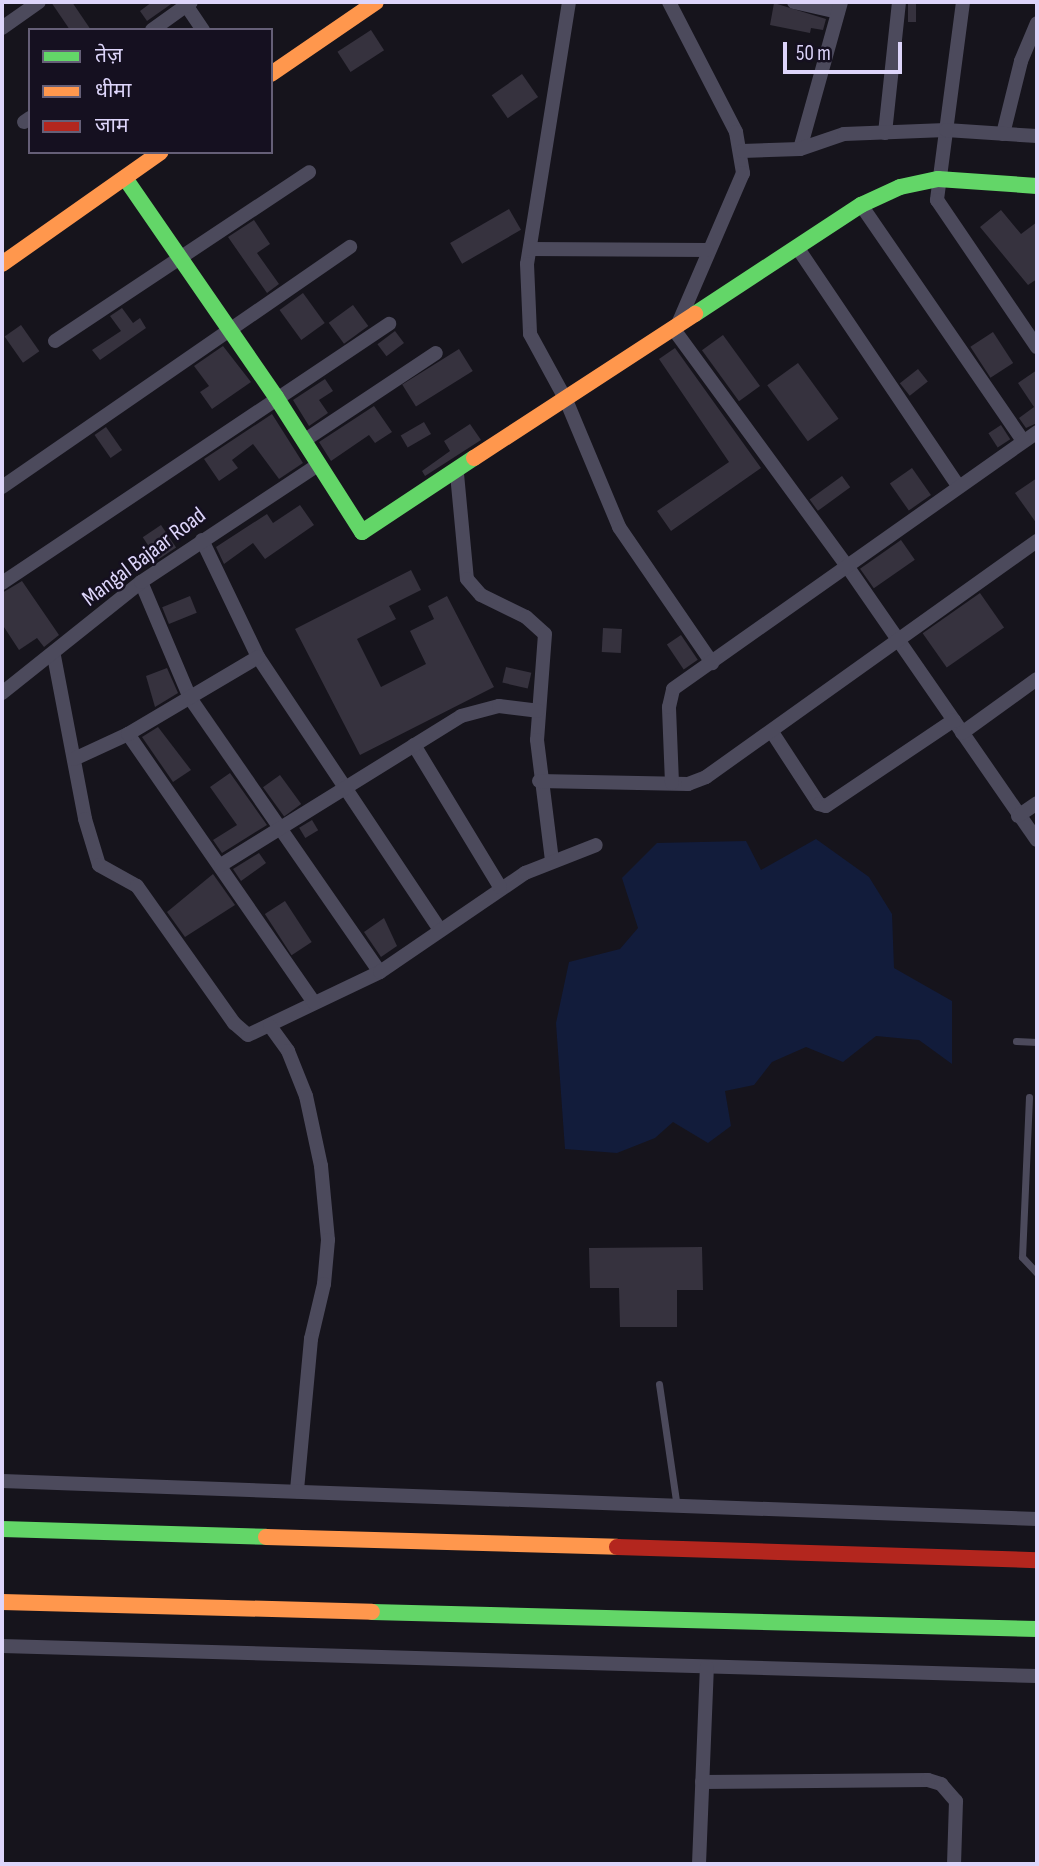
<!DOCTYPE html>
<meta charset="utf-8">
<style>
body{margin:0}
#map{position:relative;width:1039px;height:1866px;overflow:hidden;background:#16141c;font-family:"Sofia Sans Condensed","Noto Sans Devanagari",sans-serif}
div>[style]{position:absolute}
[style*='--x']{left:calc(var(--x)*1px);top:calc(var(--y)*1px);width:calc(var(--w)*1px);rotate:calc(var(--a)*1deg)}
.water>*{inset:0;background:#121c3b}
.building>*{inset:0;background:#36323e;transform-origin:0 0}
.lane>*{height:7px;margin:-3.5px;padding:0 3.5px;transform-origin:3.5px;border-radius:3.5px;background:#4c4a5c}
.street>*{height:14px;margin:-7px;padding:0 7px;transform-origin:7px;border-radius:7px;background:#4c4a5c}
.fast>*{height:16px;margin:-8px;padding:0 8px;transform-origin:8px;border-radius:8px;background:#63d668}
.slow>*{height:16px;margin:-8px;padding:0 8px;transform-origin:8px;border-radius:8px;background:#ff974d}
.jam>*{height:16px;margin:-8px;padding:0 8px;transform-origin:8px;border-radius:8px;background:#b3261e}
span{translate:-50% -50%;white-space:nowrap;text-align:center;line-height:1.15;-webkit-text-stroke:5px #151020;paint-order:stroke}
.street-label{font-size:23px;color:#ddd5fa}
.frame{position:absolute;inset:0;border:4px solid #ddd5fa;pointer-events:none}
.legend{position:absolute;left:28px;top:28px;width:245px;height:126px;box-sizing:border-box;background:#151020;border:2px solid #655f77;margin:0;padding:9px 12px;list-style:none;font-size:21px;color:#ddd5fa}
.legend li{display:flex;align-items:center;gap:14px;height:35px}
.legend b{width:35px;border:2px solid #655f77}
.scale{position:absolute;left:783px;top:42px;width:119px;height:32px;box-sizing:border-box;border:4px solid #ddd5fa;border-top:0;padding-left:9px;font-size:21px;line-height:24px;white-space:nowrap;color:#ddd5fa;-webkit-text-stroke:5px #151020;paint-order:stroke}
</style>
<div id="map">
<div class="water">
<i style="clip-path:polygon(816px 839px,869px 877px,892px 914px,894px 968px,952px 1001px,952px 1064px,919px 1040px,876px 1036px,843px 1062px,806px 1047px,772px 1062px,754px 1085px,725px 1091px,731px 1126px,708px 1143px,673px 1122px,655px 1138px,617px 1153px,565px 1149px,556px 1023px,569px 962px,620px 949px,638px 928px,622px 878px,657px 843px,746px 841px,761px 870px)"></i>
</div>
<div class="building">
<i style="clip-path:polygon(51px 2px,72px 2px,91px 30px,70px 30px)"></i>
<i style="clip-path:polygon(152px 2px,174px 2px,147px 21px,140px 11px)"></i>
<i style="left:908px;top:2px;width:8px;height:20px"></i>
<i style="clip-path:polygon(774px 3px,826px 19px,823px 30px,811px 28px,810px 33px,770px 25px)"></i>
<i style="left:371px;top:30px;width:24px;height:40px;rotate:57deg"></i>
<i style="left:522px;top:74px;width:28px;height:37px;rotate:55deg"></i>
<i style="left:509px;top:209px;width:24px;height:68px;rotate:60deg"></i>
<i style="clip-path:polygon(1001px 210px,1021px 234px,1037px 222px,1037px 279px,1028px 285px,980px 227px)"></i>
<i style="clip-path:polygon(254px 220px,270px 244px,257px 253px,279px 284px,267px 293px,228px 237px)"></i>
<i style="left:303px;top:293px;width:37px;height:29px;rotate:54deg"></i>
<i style="left:353px;top:305px;width:26px;height:30px;rotate:54deg"></i>
<i style="clip-path:polygon(122px 308px,133px 323px,140px 318px,146px 328px,100px 360px,92px 350px,121px 331px,110px 316px)"></i>
<i style="left:21px;top:325px;width:32px;height:20px;rotate:55deg"></i>
<i style="left:395px;top:331px;width:15px;height:22px;rotate:53deg"></i>
<i style="left:993px;top:332px;width:37px;height:27px;rotate:57deg"></i>
<i style="left:723px;top:335px;width:63px;height:26px;rotate:54deg"></i>
<i style="clip-path:polygon(223px 346px,251px 382px,212px 409px,200px 392px,209px 386px,194px 366px)"></i>
<i style="clip-path:polygon(675px 348px,761px 468px,671px 531px,657px 511px,729px 462px,659px 359px)"></i>
<i style="left:459px;top:349px;width:26px;height:67px;rotate:58deg"></i>
<i style="left:798px;top:363px;width:69px;height:38px;rotate:54deg"></i>
<i style="left:918px;top:369px;width:16px;height:23px;rotate:52deg"></i>
<i style="clip-path:polygon(1037px 370px,1037px 423px,1026px 428px,1019px 418px,1034px 407px,1018px 383px)"></i>
<i style="clip-path:polygon(325px 379px,333px 391px,319px 400px,328px 413px,309px 426px,293px 400px)"></i>
<i style="clip-path:polygon(374px 406px,392px 432px,375px 443px,369px 435px,331px 461px,319px 442px)"></i>
<i style="clip-path:polygon(272px 414px,303px 463px,279px 479px,253px 444px,232px 460px,238px 468px,219px 481px,204px 459px)"></i>
<i style="left:424px;top:422px;width:14px;height:27px;rotate:60deg"></i>
<i style="clip-path:polygon(470px 424px,481px 440px,425px 476px,422px 471px,450px 451px,444px 441px)"></i>
<i style="left:1001px;top:425px;width:17px;height:15px;rotate:57deg"></i>
<i style="left:106px;top:427px;width:28px;height:14px;rotate:55deg"></i>
<i style="left:912px;top:468px;width:33px;height:27px;rotate:55deg"></i>
<i style="left:842px;top:476px;width:14px;height:40px;rotate:54deg"></i>
<i style="clip-path:polygon(1037px 478px,1037px 524px,1015px 493px)"></i>
<i style="clip-path:polygon(300px 505px,314px 525px,265px 559px,253px 543px,224px 564px,216px 547px,267px 514px,273px 523px)"></i>
<i style="left:161px;top:525px;width:27px;height:22px;rotate:56deg"></i>
<i style="left:901px;top:540px;width:24px;height:50px;rotate:55deg"></i>
<i style="clip-path:polygon(411px 570px,421px 590px,389px 606px,396px 619px,357px 639px,381px 687px,426px 664px,410px 631px,434px 619px,428px 606px,447px 596px,494px 687px,360px 755px,295px 629px)"></i>
<i style="clip-path:polygon(22px 581px,59px 635px,44px 647px,37px 638px,19px 650px,2px 624px,2px 593px)"></i>
<i style="left:980px;top:593px;width:42px;height:70px;rotate:55deg"></i>
<i style="left:190px;top:596px;width:18px;height:30px;rotate:68deg"></i>
<i style="left:603px;top:628px;width:19px;height:24px;rotate:3deg"></i>
<i style="left:681px;top:635px;width:30px;height:17px;rotate:56deg"></i>
<i style="left:506px;top:667px;width:26px;height:16px;rotate:13deg"></i>
<i style="clip-path:polygon(167px 668px,178px 693px,155px 707px,146px 676px)"></i>
<i style="clip-path:polygon(158px 727px,191px 770px,173px 782px,142px 737px)"></i>
<i style="clip-path:polygon(230px 773px,267px 825px,222px 853px,213px 840px,237px 825px,210px 787px)"></i>
<i style="left:280px;top:775px;width:36px;height:21px;rotate:54deg"></i>
<i style="left:312px;top:820px;width:12px;height:15px;rotate:59deg"></i>
<i style="clip-path:polygon(259px 853px,266px 863px,241px 881px,233px 869px)"></i>
<i style="clip-path:polygon(213px 874px,235px 905px,185px 937px,167px 912px)"></i>
<i style="left:285px;top:901px;width:49px;height:24px;rotate:57deg"></i>
<i style="clip-path:polygon(384px 918px,397px 946px,381px 957px,364px 932px)"></i>
<i style="clip-path:polygon(702px 1247px,703px 1290px,677px 1290px,677px 1327px,620px 1327px,619px 1288px,590px 1288px,589px 1248px)"></i>
</div>
<div class="lane">
<i style="--x:1016;--y:1041;--w:21;--a:3"></i>
<i style="--x:1029;--y:1097;--w:160;--a:92.5"></i>
<i style="--x:1022;--y:1257;--w:22;--a:47"></i>
<i style="--x:659;--y:1384;--w:125;--a:81.7"></i>
</div>
<div class="street">
<i style="--x:184;--y:2;--w:34;--a:56"></i>
<i style="--x:569;--y:2;--w:265;--a:99.1"></i>
<i style="--x:527;--y:264;--w:70;--a:87.5"></i>
<i style="--x:530;--y:334;--w:75;--a:61.4"></i>
<i style="--x:566;--y:400;--w:138;--a:67.3"></i>
<i style="--x:619;--y:527;--w:165;--a:55.6"></i>
<i style="--x:669;--y:2;--w:146;--a:62.7"></i>
<i style="--x:736;--y:132;--w:42;--a:80.3"></i>
<i style="--x:743;--y:173;--w:172;--a:113.3"></i>
<i style="--x:675;--y:331;--w:291;--a:53.8"></i>
<i style="--x:847;--y:566;--w:333;--a:55.3"></i>
<i style="--x:794;--y:2;--w:45;--a:12.8"></i>
<i style="--x:963;--y:2;--w:200;--a:97.5"></i>
<i style="--x:937;--y:200;--w:178;--a:55.8"></i>
<i style="--x:2;--y:28;--w:45;--a:-35.1"></i>
<i style="--x:152;--y:30;--w:48;--a:-35.7"></i>
<i style="--x:24;--y:122;--w:7;--a:-34"></i>
<i style="--x:885;--y:133;--w:132;--a:-83.9"></i>
<i style="--x:1003;--y:134;--w:75;--a:-76.1"></i>
<i style="--x:1021;--y:61;--w:41;--a:-67.2"></i>
<i style="--x:800;--y:149;--w:153;--a:-74.4"></i>
<i style="--x:742;--y:151;--w:58;--a:-2"></i>
<i style="--x:800;--y:149;--w:46;--a:-18.8"></i>
<i style="--x:844;--y:134;--w:102;--a:-2.2"></i>
<i style="--x:946;--y:130;--w:91;--a:3.8"></i>
<i style="--x:861;--y:205;--w:286;--a:55.5"></i>
<i style="--x:797;--y:247;--w:288;--a:56"></i>
<i style="--x:530;--y:249;--w:177;--a:0.3"></i>
<i style="--x:55;--y:341;--w:305;--a:-33.6"></i>
<i style="--x:305;--y:440;--w:157;--a:-33.6"></i>
<i style="--x:457;--y:474;--w:105;--a:84.6"></i>
<i style="--x:467;--y:579;--w:21;--a:49"></i>
<i style="--x:481;--y:595;--w:50;--a:26.1"></i>
<i style="--x:526;--y:617;--w:25;--a:42"></i>
<i style="--x:545;--y:634;--w:106;--a:94.3"></i>
<i style="--x:537;--y:740;--w:122;--a:82.9"></i>
<i style="--x:2;--y:487;--w:423;--a:-34.6"></i>
<i style="--x:202;--y:540;--w:130;--a:64.4"></i>
<i style="--x:258;--y:657;--w:328;--a:56.3"></i>
<i style="--x:141;--y:582;--w:126;--a:67.1"></i>
<i style="--x:190;--y:698;--w:333;--a:55.3"></i>
<i style="--x:2;--y:583;--w:466;--a:-33.8"></i>
<i style="--x:54;--y:656;--w:166;--a:79.2"></i>
<i style="--x:85;--y:819;--w:48;--a:73.1"></i>
<i style="--x:99;--y:865;--w:43;--a:28.9"></i>
<i style="--x:137;--y:886;--w:168;--a:54.7"></i>
<i style="--x:234;--y:1023;--w:18;--a:41"></i>
<i style="--x:248;--y:1035;--w:146;--a:-25.5"></i>
<i style="--x:380;--y:972;--w:176;--a:-34.3"></i>
<i style="--x:525;--y:873;--w:76;--a:-21.5"></i>
<i style="--x:2;--y:693;--w:178;--a:-38.6"></i>
<i style="--x:141;--y:582;--w:214;--a:-33.5"></i>
<i style="--x:772;--y:732;--w:86;--a:56.9"></i>
<i style="--x:819;--y:804;--w:7;--a:16"></i>
<i style="--x:826;--y:806;--w:154;--a:-33.9"></i>
<i style="--x:962;--y:733;--w:92;--a:-35.8"></i>
<i style="--x:128;--y:734;--w:327;--a:55.3"></i>
<i style="--x:414;--y:745;--w:166;--a:58.8"></i>
<i style="--x:74;--y:759;--w:60;--a:-24.8"></i>
<i style="--x:128;--y:734;--w:151;--a:-30.6"></i>
<i style="--x:539;--y:781;--w:149;--a:1.2"></i>
<i style="--x:688;--y:784;--w:19;--a:-21"></i>
<i style="--x:706;--y:777;--w:407;--a:-35.5"></i>
<i style="--x:672;--y:783;--w:76;--a:-92.3"></i>
<i style="--x:669;--y:707;--w:18;--a:-77"></i>
<i style="--x:673;--y:689;--w:446;--a:-35.2"></i>
<i style="--x:1018;--y:816;--w:23;--a:-34"></i>
<i style="--x:221;--y:865;--w:282;--a:-31.8"></i>
<i style="--x:461;--y:716;--w:39;--a:-15"></i>
<i style="--x:499;--y:706;--w:39;--a:7"></i>
<i style="--x:270;--y:1026;--w:31;--a:54"></i>
<i style="--x:288;--y:1051;--w:48;--a:68.2"></i>
<i style="--x:306;--y:1096;--w:72;--a:77.9"></i>
<i style="--x:321;--y:1166;--w:74;--a:84.6"></i>
<i style="--x:328;--y:1240;--w:44;--a:95.2"></i>
<i style="--x:324;--y:1284;--w:57;--a:103.3"></i>
<i style="--x:311;--y:1339;--w:153;--a:95.3"></i>
<i style="--x:2;--y:1481;--w:1036;--a:2.1"></i>
<i style="--x:2;--y:1646;--w:1035;--a:1.66"></i>
<i style="--x:702;--y:1782;--w:226;--a:-0.5"></i>
<i style="--x:928;--y:1780;--w:14;--a:17"></i>
<i style="--x:941;--y:1784;--w:23;--a:49"></i>
<i style="--x:956;--y:1801;--w:63;--a:91.8"></i>
<i style="--x:699;--y:1864;--w:197;--a:-87.7"></i>
</div>
<div class="fast">
<i style="--x:125;--y:178;--w:266;--a:55.4"></i>
<i style="--x:276;--y:397;--w:160;--a:57.5"></i>
<i style="--x:362;--y:532;--w:134;--a:-33.5"></i>
<i style="--x:695;--y:314;--w:199;--a:-33.3"></i>
<i style="--x:861;--y:205;--w:43;--a:-24.8"></i>
<i style="--x:900;--y:187;--w:39;--a:-12"></i>
<i style="--x:938;--y:179;--w:99;--a:4"></i>
<i style="--x:2;--y:1529;--w:264;--a:1.7"></i>
<i style="--x:372;--y:1612;--w:665;--a:1.46"></i>
</div>
<div class="slow">
<i style="--x:271;--y:74;--w:127;--a:-34.4"></i>
<i style="--x:2;--y:264;--w:194;--a:-35.2"></i>
<i style="--x:474;--y:458;--w:264;--a:-33.1"></i>
<i style="--x:266;--y:1537;--w:351;--a:1.6"></i>
<i style="--x:2;--y:1602;--w:370;--a:1.5"></i>
</div>
<div class="jam">
<i style="--x:617;--y:1547;--w:420;--a:1.8"></i>
</div>
<div class="street-label">
<span style="left:144px;top:557px;rotate:-37deg">Mangal Bajaar Road</span>
</div>
<div class="frame"></div>
<ul class="legend">
<li><b style="height:9px;background:#63d668"></b>तेज़</li>
<li><b style="height:9px;background:#ff974d"></b>धीमा</li>
<li><b style="height:9px;background:#b3261e"></b>जाम</li>
</ul>
<div class="scale">50 m</div>
</div>
